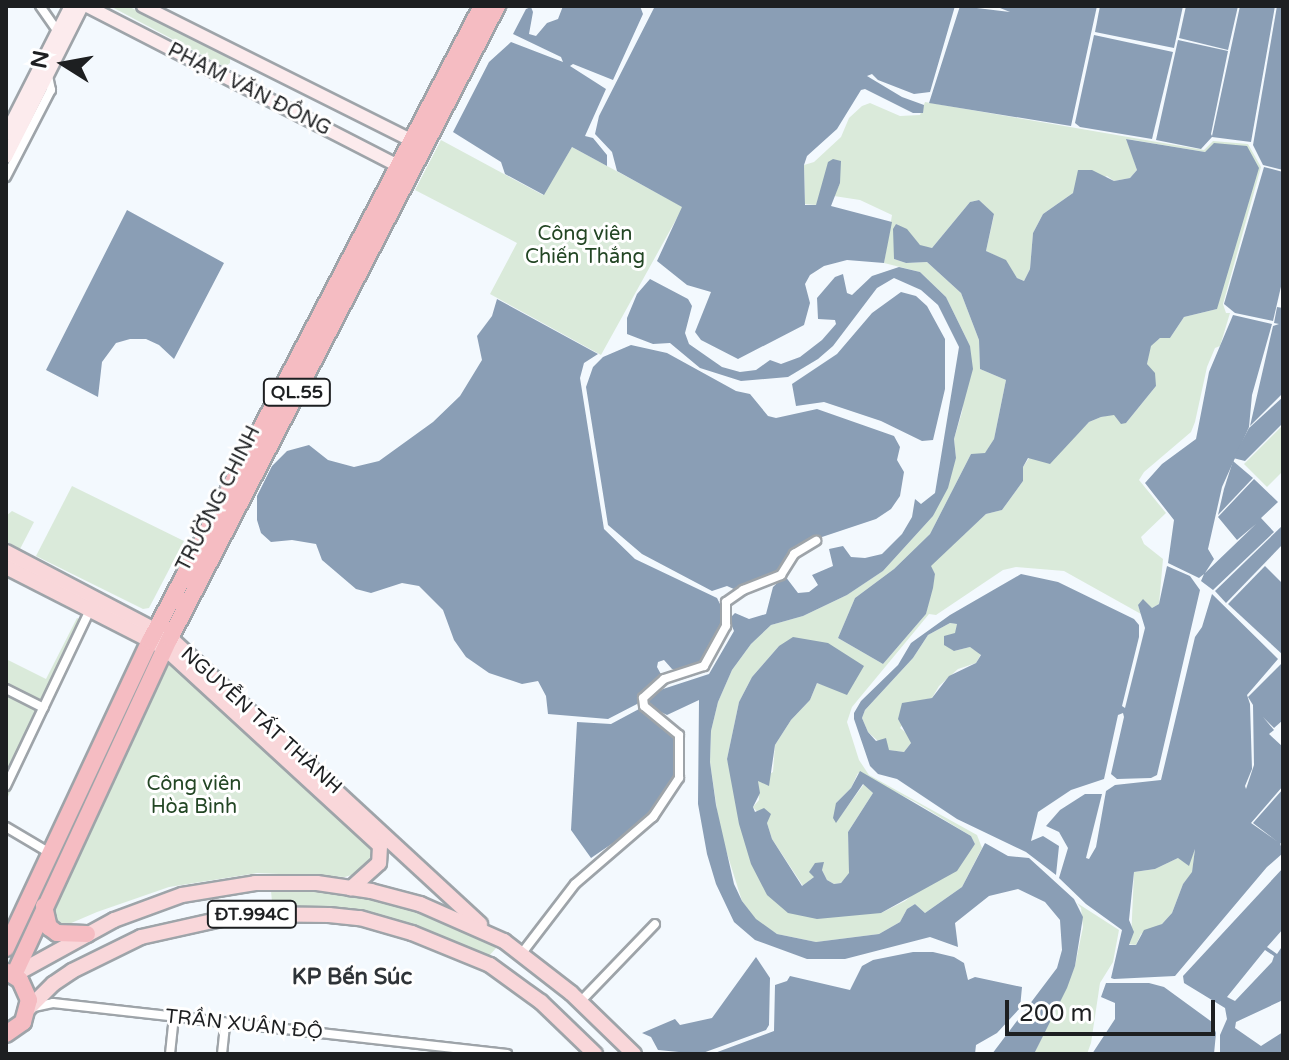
<!DOCTYPE html>
<meta charset="utf-8">
<style>
body{margin:0}
#map{position:relative;width:1289px;height:1060px;overflow:hidden;background:#f3f9fe;font-family:"Varela Round",sans-serif}
div>[style]{position:absolute}
[style*='--x']{left:calc(var(--x)*1px);top:calc(var(--y)*1px);width:calc(var(--w)*1px);rotate:calc(var(--a)*1deg)}
.green>*{inset:0;background:#daeada}
.water>*{inset:0;background:#8a9eb5}
.roads{filter:drop-shadow(2px 0 #9ea4a9) drop-shadow(-2px 0 #9ea4a9) drop-shadow(0 2px #9ea4a9) drop-shadow(0 -2px #9ea4a9)}
.street>*{height:8px;margin:-4px;padding:0 4px;transform-origin:4px;border-radius:4px;background:#fff}
.secondary>*{height:12px;margin:-6px;padding:0 6px;transform-origin:6px;border-radius:6px;background:#fcebed}
.primary>*{height:14px;margin:-7px;padding:0 7px;transform-origin:7px;border-radius:7px;background:#f9d7da}
.highway>*{height:16px;margin:-8px;padding:0 8px;transform-origin:8px;border-radius:8px;background:#f5bcc2}
span{translate:-50% -50%;white-space:nowrap;text-align:center;line-height:1.15;-webkit-text-stroke:6px #fff;paint-order:stroke}
.shield-label span{padding:2px 6px;background:#fff;border:2px solid;border-radius:6px;-webkit-text-stroke-width:0}
.shield-label{font-size:18px;color:#1d1f21;font-weight:700}
.street-label{font-size:20px;color:#1d1f21}
.park-label{font-size:20px;color:#234624}
.neighbourhood-label{font-size:22px;color:#2f3438;font-weight:700}
.frame{position:absolute;inset:0;border:8px solid #1d1f21;pointer-events:none}
.north{position:absolute;left:24px;top:24px;width:80px;height:80px;-webkit-text-stroke:6px #fff;paint-order:stroke;rotate:281deg;font-size:22px;font-weight:700;line-height:32px;text-align:center;color:#1d1f21}
.north::after{content:'';display:block;margin:auto;width:28px;height:36px;background:#1d1f21;clip-path:polygon(50% 0,100% 100%,50% 72%,0 100%)}
.scale{position:absolute;left:1005px;top:1000px;width:210px;height:36px;box-sizing:border-box;border:4px solid #1d1f21;border-top:0;padding-left:10px;font-size:24px;line-height:28px;white-space:nowrap;color:#1d1f21;-webkit-text-stroke:6px #fff;paint-order:stroke}
</style>
<div id="map">
<div class="green">
<i style="clip-path:polygon(110px 6px,128px 6px,230px 59px,230px 63px,225px 67px)"></i>
<i style="clip-path:polygon(evenodd,925px 102px,1204px 150px,1213px 141px,1248px 144px,1261px 167px,1223px 304px,1226px 313px,1230px 313px,1220px 346px,1215px 348px,1207px 367px,1195px 422px,1191px 432px,1144px 472px,1139px 480px,1166px 513px,1141px 537px,1144px 544px,1163px 559px,1159px 604px,1152px 608px,1138px 605px,1141px 614px,1064px 571px,1016px 567px,1003px 570px,936px 615px,929px 614px,852px 707px,847px 722px,859px 760px,869px 775px,977px 835px,982px 848px,962px 887px,925px 913px,915px 904px,907px 909px,900px 922px,879px 934px,816px 942px,777px 934px,756px 920px,742px 901px,720px 831px,710px 762px,711px 731px,718px 702px,732px 670px,751px 644px,771px 625px,803px 616px,847px 595px,883px 571px,933px 516px,956px 458px,954px 439px,962px 412px,970px 346px,946px 297px,920px 272px,884px 263px,892px 215px,860px 200px,834px 196px,840px 183px,816px 205px,805px 204px,804px 165px,814px 162px,841px 137px,849px 118px,862px 106px,870px 103px,900px 116px,920px 115px,925px 102px,1127px 139px,1205px 152px,1208px 150px,1217px 309px,1184px 317px,1170px 338px,1160px 338px,1150px 346px,1147px 364px,1156px 386px,1126px 423px,1114px 414px,1101px 417px,1089px 422px,1076px 435px,1029px 458px,1023px 467px,1023px 481px,1002px 510px,986px 514px,930px 566px,935px 574px,926px 614px,883px 664px,838px 638px,855px 598px,894px 569px,930px 534px,971px 454px,985px 454px,994px 439px,1006px 380px,980px 369px,979px 340px,961px 293px,927px 262px,906px 263px,894px 259px,894px 229px,896px 224px,921px 246px,932px 248px,970px 202px,979px 200px,994px 215px,986px 251px,1006px 261px,1017px 278px,1024px 281px,1030px 269px,1033px 233px,1043px 214px,1073px 193px,1107px 176px,1114px 181px,1130px 178px,1137px 170px,1127px 139px,925px 102px,779px 646px,826px 686px,817px 683px,810px 700px,791px 720px,775px 745px,773px 772px,758px 780px,759px 800px,753px 807px,767px 823px,772px 839px,803px 886px,822px 870px,827px 880px,834px 884px,841px 883px,850px 873px,848px 832px,873px 793px,864px 784px,836px 822px,836px 803px,851px 788px,858px 773px,915px 802px,971px 836px,975px 844px,905px 901px,881px 913px,767px 895px,727px 759px,739px 702px,752px 677px,779px 646px)"></i>
<i style="clip-path:polygon(441px 140px,543px 195px,572px 147px,683px 207px,601px 355px,490px 294px,517px 243px,415px 190px)"></i>
<i style="clip-path:polygon(1283px 425px,1283px 471px,1267px 487px,1244px 464px)"></i>
<i style="clip-path:polygon(72px 486px,184px 541px,149px 608px,143px 609px,36px 556px)"></i>
<i style="clip-path:polygon(12px 511px,34px 522px,20px 549px,6px 541px,6px 516px)"></i>
<i style="clip-path:polygon(77px 618px,89px 624px,6px 801px,6px 659px,46px 679px)"></i>
<i style="clip-path:polygon(950px 623px,957px 624px,954px 651px,970px 647px,981px 654px,976px 663px,958px 669px,939px 686px,932px 698px,919px 701px,900px 728px,909px 735px,911px 743px,904px 752px,888px 750px,868px 732px,862px 718px,865px 710px,913px 658px,928px 635px)"></i>
<i style="clip-path:polygon(170px 664px,372px 844px,374px 858px,358px 873px,345px 877px,257px 873px,169px 887px,97px 912px,69px 924px,71px 928px,59px 930px,48px 906px,166px 665px)"></i>
<i style="clip-path:polygon(1195px 849px,1192px 873px,1183px 884px,1172px 913px,1162px 924px,1141px 934px,1136px 945px,1128px 944px,1131px 940px,1134px 872px,1155px 869px,1178px 858px,1183px 858px,1188px 865px)"></i>
<i style="clip-path:polygon(283px 888px,325px 890px,412px 908px,498px 946px,487px 958px,427px 931px,379px 917px,272px 902px,271px 891px)"></i>
<i style="clip-path:polygon(1077px 903px,1119px 930px,1113px 962px,1100px 983px,1091px 1043px,1087px 1054px,1034px 1054px,1075px 966px,1083px 927px,1081px 908px)"></i>
</div>
<div class="water">
<i style="clip-path:polygon(563px 6px,640px 6px,643px 14px,613px 80px,573px 64px,570px 66px,606px 89px,585px 136px,593px 138px,607px 155px,607px 166px,572px 147px,544px 195px,505px 174px,501px 162px,453px 132px,489px 62px,511px 42px,563px 62px,561px 57px,513px 34px,526px 9px,531px 7px,533px 12px,529px 34px,536px 36px,547px 23px,558px 19px)"></i>
<i style="clip-path:polygon(655px 6px,955px 6px,930px 92px,914px 94px,878px 80px,872px 74px,867px 76px,902px 97px,924px 105px,923px 113px,913px 113px,865px 89px,861px 90px,837px 129px,807px 156px,804px 165px,805px 205px,816px 205px,828px 162px,833px 159px,841px 161px,840px 183px,831px 206px,892px 222px,884px 263px,847px 260px,824px 266px,810px 275px,805px 284px,810px 303px,804px 325px,738px 359px,701px 340px,695px 332px,711px 292px,687px 285px,657px 261px,682px 207px,617px 171px,612px 152px,595px 134px,599px 116px)"></i>
<i style="clip-path:polygon(960px 6px,1010px 12px,995px 6px,1097px 6px,1071px 126px,929px 103px)"></i>
<i style="clip-path:polygon(1100px 6px,1183px 6px,1174px 48px,1095px 32px)"></i>
<i style="clip-path:polygon(1186px 6px,1238px 6px,1228px 50px,1179px 38px)"></i>
<i style="clip-path:polygon(1240px 6px,1275px 6px,1251px 142px,1212px 137px,1201px 149px,1156px 140px,1178px 40px,1228px 51px,1211px 134px,1212px 136px)"></i>
<i style="clip-path:polygon(1277px 6px,1283px 6px,1283px 170px,1263px 165px,1253px 145px)"></i>
<i style="clip-path:polygon(1094px 35px,1173px 52px,1152px 139px,1080px 127px,1075px 123px)"></i>
<i style="clip-path:polygon(1126px 139px,1205px 152px,1214px 143px,1247px 146px,1259px 168px,1217px 309px,1184px 317px,1170px 338px,1160px 338px,1151px 346px,1147px 364px,1155px 373px,1156px 386px,1126px 423px,1121px 424px,1114px 415px,1101px 417px,1089px 422px,1050px 464px,1028px 458px,1023px 467px,1023px 481px,1002px 510px,986px 514px,931px 566px,935px 574px,933px 588px,926px 614px,883px 664px,838px 638px,855px 598px,894px 569px,930px 534px,971px 454px,985px 453px,994px 439px,1006px 380px,980px 369px,979px 340px,961px 293px,927px 262px,906px 263px,894px 259px,893px 229px,896px 224px,907px 229px,920px 245px,932px 248px,970px 202px,979px 200px,994px 214px,986px 251px,1006px 260px,1017px 278px,1024px 281px,1030px 269px,1033px 233px,1043px 214px,1073px 193px,1078px 170px,1092px 170px,1114px 181px,1130px 178px,1137px 170px)"></i>
<i style="clip-path:polygon(1264px 167px,1283px 172px,1283px 278px,1273px 321px,1235px 313px,1224px 304px)"></i>
<i style="clip-path:polygon(127px 210px,224px 263px,174px 359px,159px 345px,146px 339px,130px 339px,116px 343px,102px 362px,98px 397px,46px 370px)"></i>
<i style="clip-path:polygon(899px 267px,920px 272px,946px 297px,970px 346px,973px 369px,954px 439px,956px 458px,948px 488px,933px 516px,883px 571px,847px 595px,803px 616px,771px 625px,751px 644px,732px 670px,718px 702px,711px 731px,710px 762px,716px 805px,734px 884px,742px 901px,756px 919px,777px 934px,816px 942px,879px 934px,900px 922px,907px 909px,915px 904px,925px 913px,962px 887px,985px 843px,1008px 856px,1029px 858px,1074px 899px,1083px 917px,1075px 966px,1067px 988px,1034px 1054px,992px 1054px,1057px 968px,1062px 950px,1060px 920px,1045px 902px,1018px 889px,989px 896px,955px 923px,958px 947px,930px 937px,845px 959px,807px 959px,755px 940px,734px 922px,716px 884px,707px 854px,698px 804px,699px 700px,667px 715px,646px 705px,647px 699px,663px 689px,709px 674px,734px 631px,729px 619px,735px 613px,749px 619px,766px 614px,773px 587px,785px 576px,798px 593px,809px 592px,818px 585px,812px 575px,833px 566px,829px 549px,843px 546px,851px 557px,865px 558px,882px 554px,902px 534px,912px 517px,915px 499px,921px 504px,935px 493px,959px 347px,938px 305px,921px 290px,894px 278px,877px 288px,833px 346px,818px 359px,788px 377px,741px 381px,700px 368px,670px 343px,653px 344px,627px 334px,627px 318px,637px 294px,650px 279px,688px 299px,692px 306px,685px 333px,689px 344px,722px 367px,740px 372px,756px 370px,770px 360px,781px 364px,800px 357px,822px 340px,836px 324px,835px 320px,818px 319px,817px 298px,835px 277px,843px 274px,847px 293px,852px 295px,872px 276px)"></i>
<i style="clip-path:polygon(901px 292px,916px 296px,927px 306px,945px 339px,945px 389px,933px 440px,922px 441px,881px 421px,824px 402px,796px 406px,792px 384px,837px 354px,872px 313px)"></i>
<i style="clip-path:polygon(497px 299px,598px 354px,584px 363px,580px 378px,604px 529px,635px 559px,717px 598px,722px 608px,723px 628px,703px 663px,684px 670px,672px 669px,664px 660px,658px 662px,657px 667px,663px 678px,637px 704px,608px 719px,548px 714px,546px 696px,538px 681px,522px 684px,489px 673px,466px 657px,454px 640px,443px 610px,419px 586px,402px 583px,371px 593px,356px 589px,322px 560px,316px 544px,292px 540px,271px 542px,261px 533px,257px 520px,257px 496px,272px 466px,287px 451px,309px 445px,328px 460px,354px 467px,379px 461px,433px 422px,460px 396px,482px 360px,477px 336px,492px 316px)"></i>
<i style="clip-path:polygon(1277px 307px,1283px 308px,1283px 393px,1250px 426px,1273px 326px,1279px 324px,1274px 323px)"></i>
<i style="clip-path:polygon(1233px 315px,1272px 324px,1252px 395px,1249px 427px,1222px 487px,1208px 549px,1214px 559px,1205px 573px,1256px 524px,1237px 540px,1218px 517px,1254px 479px,1278px 502px,1261px 518px,1274px 532px,1213px 590px,1201px 581px,1204px 574px,1199px 578px,1168px 563px,1174px 520px,1145px 483px,1162px 464px,1196px 439px,1209px 372px)"></i>
<i style="clip-path:polygon(631px 345px,667px 353px,736px 391px,750px 394px,768px 416px,776px 418px,817px 409px,894px 436px,900px 447px,897px 460px,904px 472px,900px 496px,891px 509px,876px 519px,813px 540px,781px 573px,736px 590px,727px 586px,712px 591px,642px 554px,608px 525px,586px 387px,593px 367px,603px 357px)"></i>
<i style="clip-path:polygon(1283px 397px,1283px 423px,1245px 461px,1233px 458px,1249px 428px)"></i>
<i style="clip-path:polygon(1233px 461px,1253px 478px,1218px 515px,1224px 489px)"></i>
<i style="clip-path:polygon(1283px 525px,1283px 544px,1226px 603px,1215px 591px)"></i>
<i style="clip-path:polygon(evenodd,1167px 566px,1190px 576px,1200px 590px,1157px 775px,1151px 778px,1117px 779px,1111px 774px,1124px 717px,1123px 713px,1118px 715px,1104px 779px,1071px 790px,1038px 812px,1031px 841px,1043px 836px,1059px 846px,1056px 875px,1026px 852px,957px 819px,897px 779px,878px 774px,870px 766px,854px 719px,854px 713px,861px 701px,898px 665px,911px 643px,950px 615px,1021px 574px,1058px 582px,1134px 619px,1139px 625px,1139px 637px,1122px 706px,1125px 708px,1145px 628px,1138px 605px,1143px 599px,1152px 608px,1159px 604px,1167px 566px,950px 623px,957px 624px,955px 633px,944px 636px,944px 645px,954px 651px,970px 647px,981px 655px,976px 663px,949px 676px,932px 698px,902px 703px,898px 719px,911px 743px,904px 752px,889px 750px,886px 738px,876px 741px,868px 732px,862px 718px,865px 710px,913px 658px,928px 635px,950px 623px)"></i>
<i style="clip-path:polygon(1265px 566px,1283px 584px,1283px 655px,1228px 604px)"></i>
<i style="clip-path:polygon(evenodd,1212px 594px,1278px 659px,1247px 695px,1250px 704px,1252px 769px,1245px 786px,1246px 789px,1254px 765px,1253px 705px,1248px 697px,1283px 662px,1283px 720px,1274px 728px,1263px 717px,1274px 730px,1269px 734px,1283px 747px,1283px 786px,1251px 823px,1278px 842px,1253px 823px,1283px 789px,1283px 845px,1280px 843px,1283px 853px,1267px 867px,1175px 976px,1114px 979px,1111px 978px,1122px 930px,1086px 904px,1059px 878px,1068px 848px,1059px 832px,1046px 826px,1060px 810px,1085px 794px,1102px 794px,1086px 858px,1089px 859px,1096px 847px,1106px 791px,1115px 785px,1161px 780px,1195px 637px,1202px 627px,1212px 594px,1195px 849px,1192px 872px,1183px 884px,1172px 913px,1162px 924px,1144px 930px,1136px 945px,1129px 945px,1134px 932px,1129px 920px,1134px 872px,1155px 869px,1178px 858px,1189px 866px,1195px 849px)"></i>
<i style="clip-path:polygon(793px 637px,828px 643px,864px 666px,847px 695px,817px 683px,810px 700px,791px 720px,775px 745px,769px 786px,758px 781px,760px 793px,753px 807px,755px 812px,764px 808px,771px 814px,767px 823px,772px 839px,802px 886px,814px 877px,809px 872px,815px 863px,824px 862px,822px 870px,827px 880px,834px 884px,841px 883px,849px 873px,848px 832px,873px 793px,863px 784px,836px 823px,833px 818px,836px 803px,851px 788px,860px 771px,971px 836px,975px 844px,957px 871px,881px 913px,817px 919px,788px 913px,767px 895px,751px 864px,739px 824px,727px 759px,739px 702px,752px 677px,779px 646px)"></i>
<i style="clip-path:polygon(639px 709px,675px 736px,678px 775px,644px 822px,591px 858px,571px 830px,577px 722px,611px 724px)"></i>
<i style="clip-path:polygon(evenodd,1283px 868px,1283px 929px,1267px 947px,1277px 954px,1283px 945px,1283px 1000px,1236px 1022px,1235px 1028px,1261px 1046px,1283px 1032px,1283px 1054px,1220px 1054px,1220px 1035px,1227px 1019px,1225px 1008px,1184px 983px,1183px 976px,1283px 868px,1265px 950px,1274px 956px,1272px 962px,1235px 1001px,1227px 997px,1265px 950px)"></i>
<i style="clip-path:polygon(913px 952px,933px 952px,954px 957px,964px 963px,968px 980px,975px 977px,1022px 987px,1020px 1008px,997px 1033px,976px 1045px,975px 1054px,712px 1054px,774px 1031px,775px 985px,787px 981px,790px 976px,850px 990px,862px 966px,873px 960px)"></i>
<i style="clip-path:polygon(756px 957px,770px 978px,769px 1025px,766px 1030px,700px 1054px,658px 1050px,651px 1037px,642px 1033px,675px 1019px,680px 1025px,712px 1018px)"></i>
<i style="clip-path:polygon(1106px 983px,1149px 983px,1164px 987px,1212px 1022px,1216px 1033px,1214px 1054px,1092px 1054px,1115px 1019px,1115px 1003px,1101px 997px)"></i>
</div>
<div class="roads">
<div class="street">
<i style="--x:40;--y:6;--w:32;--a:55"></i>
<i style="--x:6;--y:177;--w:98;--a:-62.7"></i>
<i style="--x:51;--y:90;--w:14;--a:-102"></i>
<i style="--x:6;--y:689;--w:42;--a:26.6"></i>
<i style="--x:6;--y:786;--w:195;--a:-64.5"></i>
<i style="--x:6;--y:827;--w:51;--a:30.6"></i>
<i style="--x:522;--y:953;--w:87;--a:-52.5"></i>
<i style="--x:575;--y:884;--w:103;--a:-40.7"></i>
<i style="--x:653;--y:817;--w:47;--a:-56.3"></i>
<i style="--x:679;--y:778;--w:43;--a:-90"></i>
<i style="--x:679;--y:735;--w:45;--a:-140.4"></i>
<i style="--x:644;--y:706;--w:8;--a:-97"></i>
<i style="--x:643;--y:698;--w:28;--a:-42"></i>
<i style="--x:664;--y:679;--w:42;--a:-18"></i>
<i style="--x:704;--y:666;--w:46;--a:-61.2"></i>
<i style="--x:726;--y:626;--w:24;--a:-90"></i>
<i style="--x:726;--y:602;--w:21;--a:-35"></i>
<i style="--x:743;--y:590;--w:41;--a:-21.5"></i>
<i style="--x:781;--y:575;--w:25;--a:-58"></i>
<i style="--x:794;--y:554;--w:26;--a:-31"></i>
<i style="--x:580;--y:1002;--w:108;--a:-46.1"></i>
<i style="--x:34;--y:1007;--w:19;--a:-12"></i>
<i style="--x:53;--y:1003;--w:457;--a:6.4"></i>
<i style="--x:170;--y:1054;--w:36;--a:-84"></i>
<i style="--x:222;--y:1054;--w:30;--a:-84"></i>
</div>
<div class="secondary">
<i style="--x:87;--y:6;--w:350;--a:27.2"></i>
<i style="--x:143;--y:6;--w:308;--a:26.6"></i>
<i style="--x:6;--y:134;--w:144;--a:-63.1"></i>
<i style="--x:6;--y:157;--w:169;--a:-63.3"></i>
</div>
<div class="primary">
<i style="--x:6;--y:552;--w:185;--a:27.7"></i>
<i style="--x:170;--y:638;--w:422;--a:42.7"></i>
<i style="--x:6;--y:567;--w:178;--a:27"></i>
<i style="--x:165;--y:648;--w:292;--a:42.6"></i>
<i style="--x:380;--y:846;--w:17;--a:93"></i>
<i style="--x:379;--y:863;--w:38;--a:138"></i>
<i style="--x:14;--y:975;--w:114;--a:-28.8"></i>
<i style="--x:114;--y:920;--w:72;--a:-20.2"></i>
<i style="--x:182;--y:895;--w:74;--a:-9.3"></i>
<i style="--x:255;--y:883;--w:62;--a:0"></i>
<i style="--x:317;--y:883;--w:55;--a:8.4"></i>
<i style="--x:371;--y:891;--w:51;--a:14.9"></i>
<i style="--x:420;--y:904;--w:92;--a:23.8"></i>
<i style="--x:504;--y:941;--w:85;--a:37.8"></i>
<i style="--x:571;--y:993;--w:88;--a:44.1"></i>
<i style="--x:29;--y:1008;--w:34;--a:-45"></i>
<i style="--x:53;--y:984;--w:23;--a:-34"></i>
<i style="--x:72;--y:971;--w:77;--a:-26.2"></i>
<i style="--x:141;--y:937;--w:106;--a:-12.6"></i>
<i style="--x:244;--y:914;--w:85;--a:0.7"></i>
<i style="--x:329;--y:915;--w:31;--a:6"></i>
<i style="--x:360;--y:918;--w:54;--a:16.1"></i>
<i style="--x:412;--y:933;--w:84;--a:22.3"></i>
<i style="--x:490;--y:965;--w:63;--a:36"></i>
<i style="--x:541;--y:1002;--w:75;--a:43.9"></i>
</div>
<div class="highway">
<i style="--x:44;--y:906;--w:22;--a:77"></i>
<i style="--x:49;--y:927;--w:10;--a:37"></i>
<i style="--x:57;--y:933;--w:30;--a:2"></i>
<i style="--x:6;--y:948;--w:339;--a:-64.9"></i>
<i style="--x:150;--y:641;--w:717;--a:-62.4"></i>
<i style="--x:14;--y:975;--w:371;--a:-65.2"></i>
<i style="--x:170;--y:638;--w:712;--a:-62.64"></i>
<i style="--x:6;--y:1034;--w:21;--a:-35"></i>
<i style="--x:23;--y:1022;--w:23;--a:-75"></i>
<i style="--x:29;--y:1000;--w:22;--a:-114"></i>
<i style="--x:20;--y:980;--w:15;--a:-148"></i>
</div>
</div>
<div class="shield-label">
<span style="left:297px;top:392px">QL.55</span>
<span style="left:252px;top:914px">ĐT.994C</span>
</div>
<div class="street-label">
<span style="left:249px;top:90px;rotate:27deg">PHẠM VĂN ĐỒNG</span>
<span style="left:219px;top:499px;rotate:-63deg">TRƯỜNG CHINH</span>
<span style="left:261px;top:721px;rotate:42deg">NGUYỄN TẤT THÀNH</span>
<span style="left:244px;top:1025px;rotate:6deg">TRẦN XUÂN ĐỘ</span>
</div>
<div class="park-label">
<span style="left:585px;top:246px">Công viên<br>Chiến Thắng</span>
<span style="left:194px;top:796px">Công viên<br>Hòa Bình</span>
</div>
<div class="neighbourhood-label">
<span style="left:352px;top:978px">KP Bến Súc</span>
</div>
<div class="frame"></div>
<div class="north">N</div>
<div class="scale">200 m</div>
</div>
